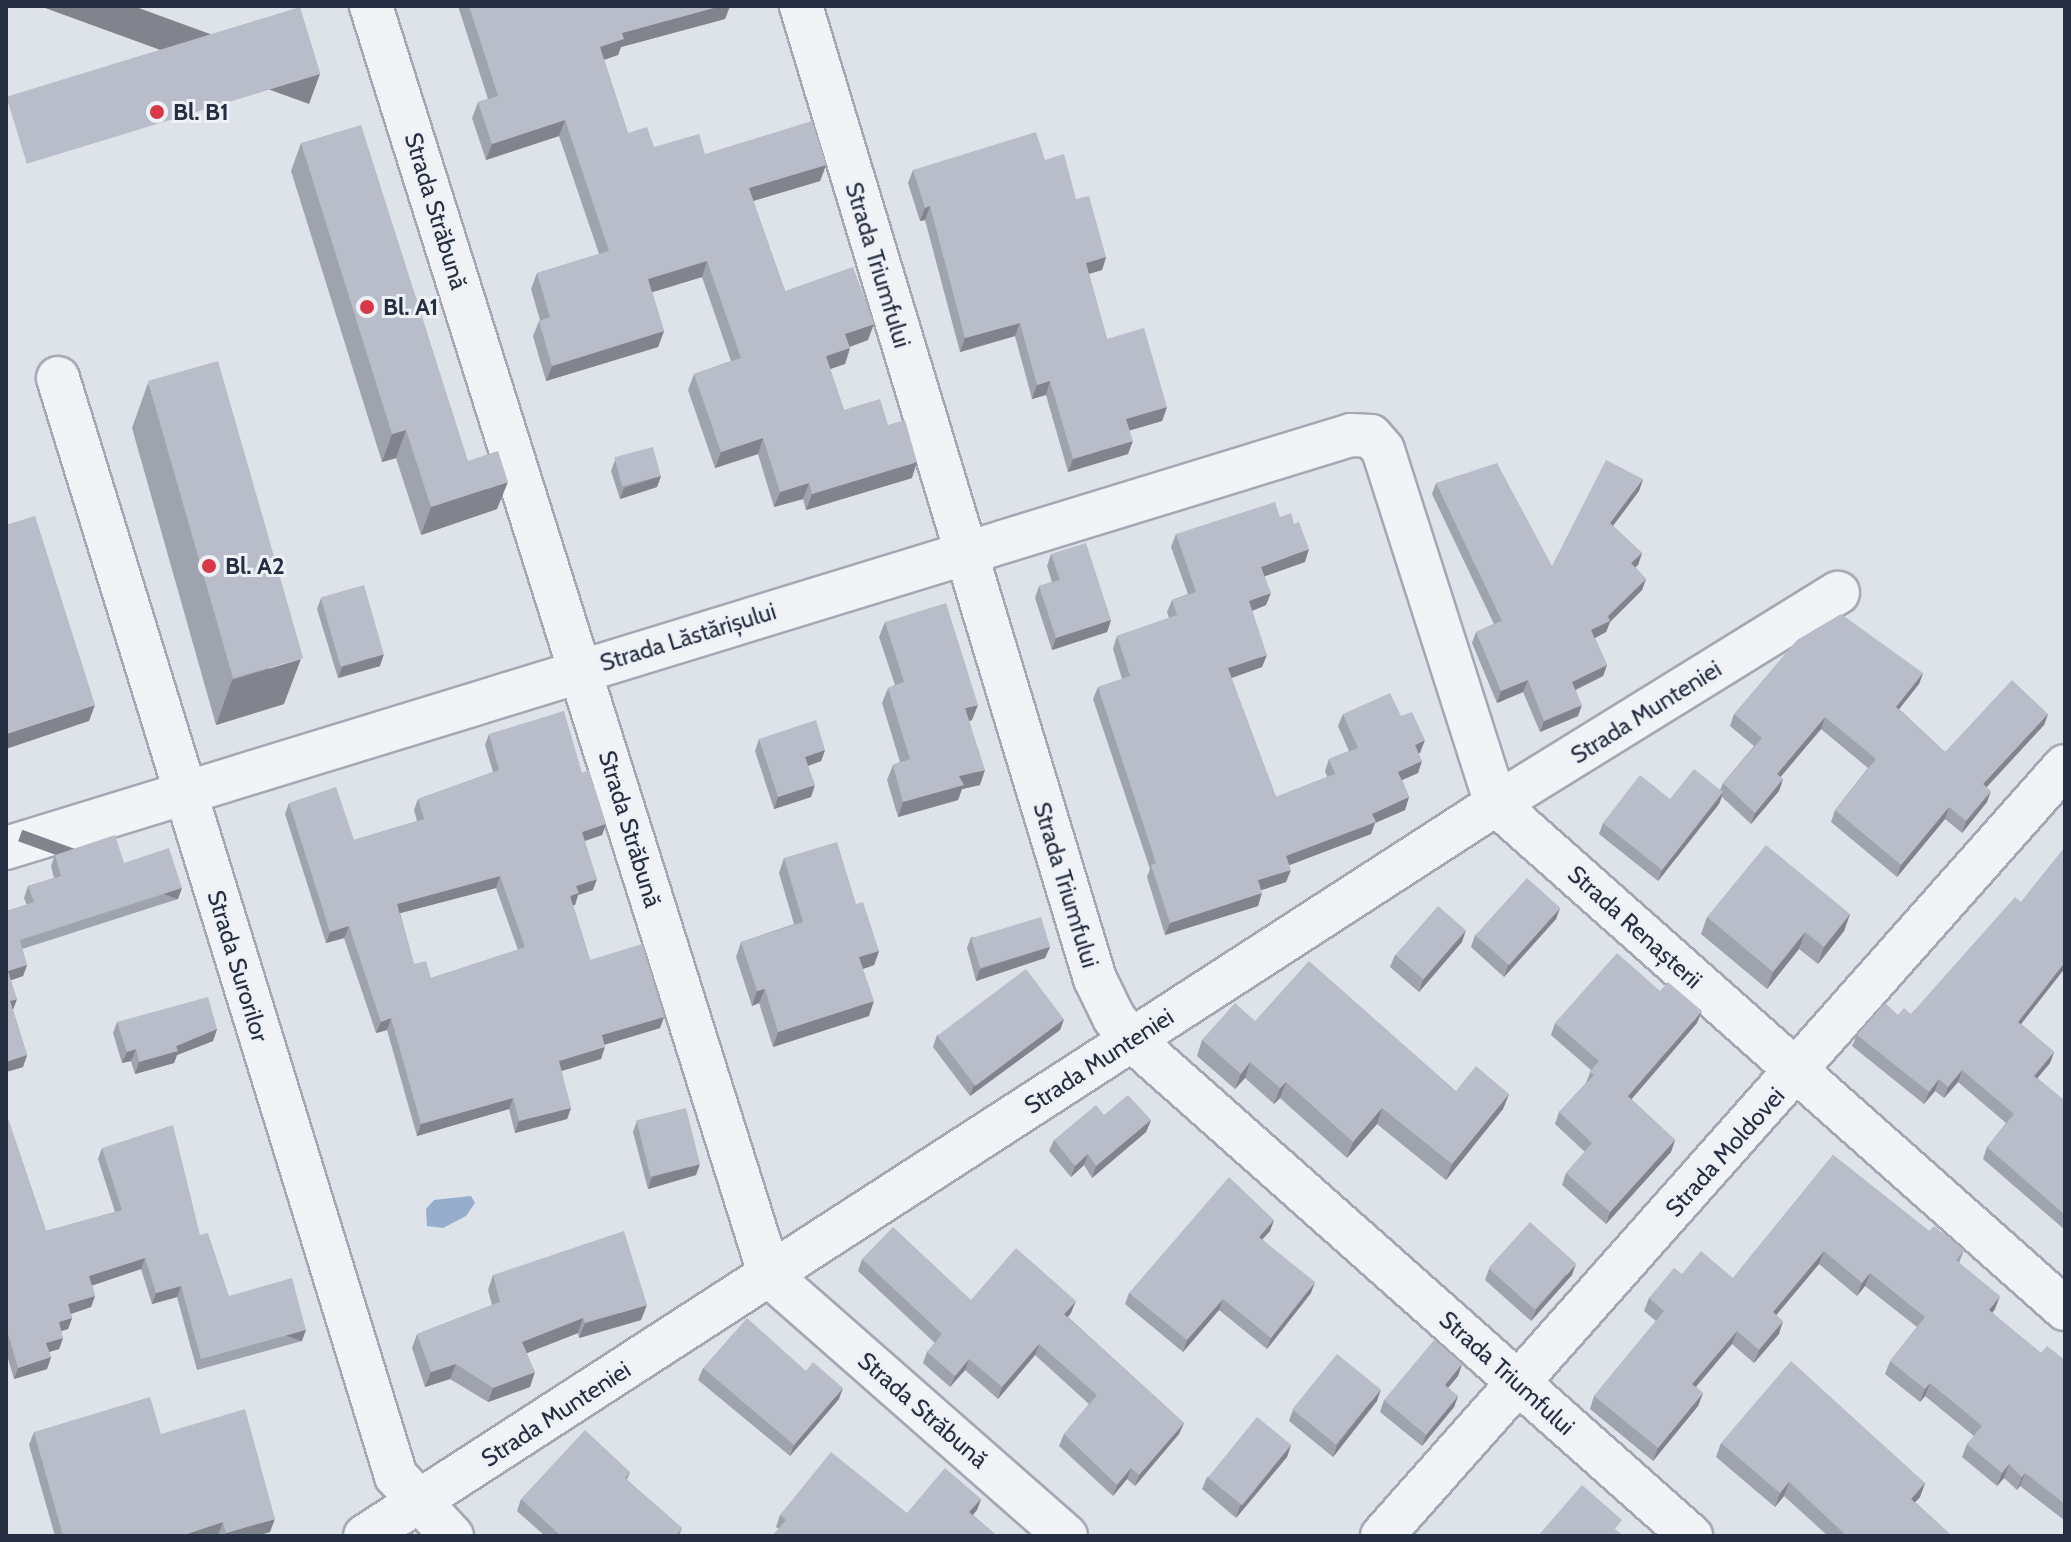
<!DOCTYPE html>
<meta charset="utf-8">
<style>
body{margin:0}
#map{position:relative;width:2071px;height:1542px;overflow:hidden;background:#dee2e9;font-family:Cabin,sans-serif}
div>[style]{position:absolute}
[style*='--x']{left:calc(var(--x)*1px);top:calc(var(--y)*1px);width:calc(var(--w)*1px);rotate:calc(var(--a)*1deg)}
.water>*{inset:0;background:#96adcc}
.roads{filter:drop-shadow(2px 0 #a3a8b3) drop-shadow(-2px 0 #a3a8b3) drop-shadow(0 2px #a3a8b3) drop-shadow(0 -2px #a3a8b3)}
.minor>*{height:42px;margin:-21px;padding:0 21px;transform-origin:21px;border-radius:21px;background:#f1f3f7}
.wall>*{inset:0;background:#9ea3ad}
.shaded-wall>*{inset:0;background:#81848d;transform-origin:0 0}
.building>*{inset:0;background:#b8bdc9;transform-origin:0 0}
.dots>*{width:22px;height:22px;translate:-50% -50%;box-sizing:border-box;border:4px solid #eef1f6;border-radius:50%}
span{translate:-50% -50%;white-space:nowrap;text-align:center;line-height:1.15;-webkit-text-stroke:6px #eef1f6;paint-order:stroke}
.poi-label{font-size:24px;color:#262e41;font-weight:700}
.left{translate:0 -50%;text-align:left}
.street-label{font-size:24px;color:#262e41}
.frame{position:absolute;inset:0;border:8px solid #262e41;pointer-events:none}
</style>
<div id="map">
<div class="water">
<i style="clip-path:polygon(471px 1196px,475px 1203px,466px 1216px,443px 1228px,427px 1226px,426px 1209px,434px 1200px)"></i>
</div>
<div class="roads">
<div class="minor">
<i style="--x:371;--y:6;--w:1331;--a:72.56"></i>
<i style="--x:770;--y:1276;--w:394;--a:41.3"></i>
<i style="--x:801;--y:6;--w:1016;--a:73.19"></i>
<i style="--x:1095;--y:979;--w:43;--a:64"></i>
<i style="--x:1114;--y:1018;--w:27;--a:51"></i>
<i style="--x:1131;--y:1039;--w:749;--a:41.59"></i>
<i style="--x:58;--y:378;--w:1149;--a:72.89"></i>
<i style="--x:396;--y:1476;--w:82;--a:47"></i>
<i style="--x:6;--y:848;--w:1407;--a:-17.07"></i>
<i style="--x:1351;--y:435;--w:20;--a:3"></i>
<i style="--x:1371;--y:436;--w:18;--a:49"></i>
<i style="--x:1383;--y:450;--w:372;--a:72.3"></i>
<i style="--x:1496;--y:804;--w:761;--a:41.59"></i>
<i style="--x:365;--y:1536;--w:1347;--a:-32.91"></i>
<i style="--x:1496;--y:804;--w:402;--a:-31.7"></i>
<i style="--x:1382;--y:1536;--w:1029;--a:-48.43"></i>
</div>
</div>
<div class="wall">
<i style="clip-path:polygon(458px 6px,730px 6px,725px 19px,621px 47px,618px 55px,604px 60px,628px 133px,654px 147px,705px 154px,826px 165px,820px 181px,753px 201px,785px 291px,868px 340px,850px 347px,845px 364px,830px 369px,844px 410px,888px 425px,912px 478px,806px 510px,803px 499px,774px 507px,758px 454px,715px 468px,688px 390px,694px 374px,731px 361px,702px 277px,652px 292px,664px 331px,658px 347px,546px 381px,533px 336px,539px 321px,540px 320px,531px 289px,537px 273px,599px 254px,559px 136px,486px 160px,472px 118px,478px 102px,488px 99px)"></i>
<i style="clip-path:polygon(301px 143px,468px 461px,497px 509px,421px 535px,396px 458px,382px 462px,291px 171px)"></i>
<i style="clip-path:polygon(1045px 160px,1076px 199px,1106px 257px,1102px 270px,1089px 274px,1107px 339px,1167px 407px,1162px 421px,1130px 430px,1128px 454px,1068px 472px,1046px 395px,1032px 399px,1015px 336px,960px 352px,925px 220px,920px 221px,908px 183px,913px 170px)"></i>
<i style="clip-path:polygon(148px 383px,284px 704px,216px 725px,132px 428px)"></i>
<i style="clip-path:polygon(615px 460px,661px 476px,657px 487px,620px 499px,611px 471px)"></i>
<i style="clip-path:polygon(1643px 479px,1639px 491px,1613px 526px,1642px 553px,1638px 565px,1635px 567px,1646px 579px,1642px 590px,1610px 622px,1606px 632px,1595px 638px,1607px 665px,1603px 676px,1576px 690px,1578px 716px,1540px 732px,1523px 692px,1497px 703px,1472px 643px,1476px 632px,1494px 624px,1432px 494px,1436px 483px,1552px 566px)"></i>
<i style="clip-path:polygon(1280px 517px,1305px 562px,1265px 576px,1266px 605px,1252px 611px,1262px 667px,1231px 678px,1276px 797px,1327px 777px,1325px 771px,1329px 759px,1349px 751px,1338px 726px,1343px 714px,1401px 716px,1420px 753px,1419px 753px,1418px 773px,1402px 780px,1409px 797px,1405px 810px,1375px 823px,1371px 834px,1289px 865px,1286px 882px,1261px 890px,1258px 906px,1165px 935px,1147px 877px,1150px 869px,1093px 699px,1098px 687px,1122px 679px,1113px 649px,1117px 636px,1169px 618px,1167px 612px,1172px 600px,1188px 594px,1171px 547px,1176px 534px)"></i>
<i style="clip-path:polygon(1051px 554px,1111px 620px,1107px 632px,1052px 650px,1035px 598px,1039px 586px,1052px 582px,1047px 566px)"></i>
<i style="clip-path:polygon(321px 598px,380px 666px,338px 678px,317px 609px)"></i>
<i style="clip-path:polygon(885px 622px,972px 720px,969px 721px,980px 785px,962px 789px,958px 800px,898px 817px,887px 780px,893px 765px,900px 762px,882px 703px,888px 688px,895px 685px,879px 637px)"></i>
<i style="clip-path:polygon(1923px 673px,1919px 684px,1899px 709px,1945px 752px,2048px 714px,2044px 725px,1987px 787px,1987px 802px,1962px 833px,1945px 819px,1897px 877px,1831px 822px,1835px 810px,1868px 768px,1821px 729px,1780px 777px,1783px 779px,1779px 791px,1751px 824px,1722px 797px,1719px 804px,1658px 881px,1599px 834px,1603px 823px,1670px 799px,1720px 790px,1723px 783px,1754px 746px,1730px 726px,1734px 714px)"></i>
<i style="clip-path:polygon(evenodd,489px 734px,582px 773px,606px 824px,602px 835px,585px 841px,593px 890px,578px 895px,575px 905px,573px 905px,590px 960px,664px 1017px,660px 1028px,604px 1045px,601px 1059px,561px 1071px,571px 1108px,567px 1119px,515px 1133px,509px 1109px,417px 1136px,387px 1030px,376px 1033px,344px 938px,326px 943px,285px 814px,289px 803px,354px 840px,417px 821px,414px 810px,418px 799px,493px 772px,485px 745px,489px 734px,496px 888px,518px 950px,431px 978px,414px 964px,400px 913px,496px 888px)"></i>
<i style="clip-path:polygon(759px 739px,825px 750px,821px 761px,808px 766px,811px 797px,774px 809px,755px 751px)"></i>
<i style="clip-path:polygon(2065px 847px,2065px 968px,2021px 1024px,2054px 1052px,2050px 1063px,2037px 1078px,2065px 1101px,2065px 1230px,1983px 1159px,1987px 1147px,2006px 1123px,1958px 1082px,1944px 1098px,1935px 1091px,1924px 1104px,1852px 1046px,1857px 1035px,1898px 1015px,1911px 1014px,2021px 902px)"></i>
<i style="clip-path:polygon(55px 855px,124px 863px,178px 899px,22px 949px,27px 965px,23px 976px,11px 980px,13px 1010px,27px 1055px,23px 1067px,6px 1072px,6px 911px,27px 905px,24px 898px,28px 886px,54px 878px,51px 866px)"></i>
<i style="clip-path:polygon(784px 858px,856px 904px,879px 951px,874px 965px,863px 969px,869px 1016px,773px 1047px,759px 1003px,752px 1006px,736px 957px,741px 942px,794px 924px,779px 873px)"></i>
<i style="clip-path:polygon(1560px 908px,1556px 919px,1504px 977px,1471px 947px,1475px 935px)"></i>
<i style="clip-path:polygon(1850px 914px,1844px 931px,1818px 964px,1799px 949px,1767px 989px,1701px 934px,1707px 917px)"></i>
<i style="clip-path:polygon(971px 937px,1050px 947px,1045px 958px,976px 981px,967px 948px)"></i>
<i style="clip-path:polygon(1462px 942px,1419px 992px,1390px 967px,1395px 955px)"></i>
<i style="clip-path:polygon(1064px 1019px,1060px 1030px,970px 1096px,933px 1047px,937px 1035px)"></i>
<i style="clip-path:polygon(1255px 1021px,1456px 1091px,1509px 1094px,1503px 1109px,1446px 1180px,1377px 1124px,1347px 1158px,1280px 1098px,1274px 1104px,1245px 1078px,1235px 1089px,1197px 1056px,1202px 1040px)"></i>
<i style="clip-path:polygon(117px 1022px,217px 1029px,213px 1041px,177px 1055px,174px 1063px,135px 1074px,131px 1061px,122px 1063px,113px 1033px)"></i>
<i style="clip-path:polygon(1555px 1023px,1697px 1023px,1631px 1099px,1675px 1140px,1671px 1152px,1606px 1224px,1562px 1185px,1566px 1173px,1585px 1152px,1555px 1124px,1559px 1112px,1586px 1083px,1591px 1070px,1551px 1035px)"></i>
<i style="clip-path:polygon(6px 1113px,46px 1231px,115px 1212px,98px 1159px,102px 1148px,200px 1235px,229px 1296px,302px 1341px,197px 1370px,177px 1297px,152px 1304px,141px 1269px,92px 1285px,95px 1296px,91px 1307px,71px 1314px,72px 1318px,68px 1329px,61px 1331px,63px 1338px,59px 1349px,49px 1352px,51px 1357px,47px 1369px,14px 1379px,6px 1352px)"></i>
<i style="clip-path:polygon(1104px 1115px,1151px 1120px,1146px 1132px,1092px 1178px,1084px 1165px,1071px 1177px,1049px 1151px,1054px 1140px)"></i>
<i style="clip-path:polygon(637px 1121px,696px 1175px,648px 1189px,633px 1132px)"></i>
<i style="clip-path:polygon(1833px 1155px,1929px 1231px,1964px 1250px,1959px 1263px,1995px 1309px,1992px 1313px,2041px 1353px,2065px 1360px,2064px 1520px,2020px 1486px,2017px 1490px,2004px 1478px,1997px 1486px,1962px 1457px,1967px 1444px,1974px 1436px,1925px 1396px,1920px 1402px,1885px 1374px,1890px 1361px,1917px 1327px,1865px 1286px,1857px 1296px,1819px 1264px,1776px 1315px,1779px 1334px,1754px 1363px,1732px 1344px,1696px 1387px,1703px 1393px,1698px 1406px,1653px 1461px,1590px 1409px,1594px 1396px,1656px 1321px,1644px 1311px,1649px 1298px,1682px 1274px,1733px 1278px)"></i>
<i style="clip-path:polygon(1274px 1220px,1270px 1231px,1262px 1239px,1311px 1293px,1267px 1349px,1219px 1310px,1183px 1352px,1125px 1304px,1129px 1293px)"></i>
<i style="clip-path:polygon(862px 1259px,971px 1300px,1071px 1313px,1068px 1317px,1184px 1423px,1179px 1434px,1135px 1486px,1127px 1479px,1113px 1496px,1059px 1446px,1064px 1434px,1089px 1404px,1035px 1355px,998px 1399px,965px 1370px,950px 1387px,923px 1363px,927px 1352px,935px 1343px,858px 1271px)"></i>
<i style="clip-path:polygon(1489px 1269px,1572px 1275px,1531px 1321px,1485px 1280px)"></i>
<i style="clip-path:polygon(493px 1275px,641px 1320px,579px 1338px,578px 1333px,527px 1353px,530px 1387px,488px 1402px,450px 1379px,425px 1387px,412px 1348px,417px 1334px,492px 1305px,488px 1290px)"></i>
<i style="clip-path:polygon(1462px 1364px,1458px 1376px,1448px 1388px,1458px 1396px,1454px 1407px,1422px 1446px,1380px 1412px,1384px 1400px)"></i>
<i style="clip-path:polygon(703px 1368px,806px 1371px,839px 1399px,790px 1456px,698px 1380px)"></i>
<i style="clip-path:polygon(1377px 1401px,1333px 1457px,1289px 1421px,1293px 1410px)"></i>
<i style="clip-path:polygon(34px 1432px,161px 1434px,270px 1532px,256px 1536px,55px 1536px,29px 1445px)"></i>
<i style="clip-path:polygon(1721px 1443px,1925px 1483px,1920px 1497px,1915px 1502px,1952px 1536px,1828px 1536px,1784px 1496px,1775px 1507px,1716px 1457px)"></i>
<i style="clip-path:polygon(1291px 1445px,1287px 1457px,1236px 1518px,1202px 1489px,1207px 1477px)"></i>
<i style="clip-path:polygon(630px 1472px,627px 1480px,682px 1528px,679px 1536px,545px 1536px,517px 1511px,521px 1499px)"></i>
<i style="clip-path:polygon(981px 1499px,977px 1510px,973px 1515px,997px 1536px,772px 1536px,779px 1529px,776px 1527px,780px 1515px,907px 1513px)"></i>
</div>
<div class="shaded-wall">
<i style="clip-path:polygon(721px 6px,730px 6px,725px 19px,621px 47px,618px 55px,594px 63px,600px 47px,622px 33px)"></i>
<i style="left:320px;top:74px;width:32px;height:327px;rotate:110deg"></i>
<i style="clip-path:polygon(565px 120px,559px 136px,486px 160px,492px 144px)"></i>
<i style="clip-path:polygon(826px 165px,820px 181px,743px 204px,749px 188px)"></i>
<i style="clip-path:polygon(930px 206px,925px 220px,920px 221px,925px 208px)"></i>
<i style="clip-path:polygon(1106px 257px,1102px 270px,1081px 276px,1086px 263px)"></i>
<i style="clip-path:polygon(707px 261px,702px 277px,643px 295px,648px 279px)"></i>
<i style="clip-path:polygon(1020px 323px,1015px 336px,960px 352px,965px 338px)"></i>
<i style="clip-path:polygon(874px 324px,868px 340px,840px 350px,845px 334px)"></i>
<i style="clip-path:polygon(664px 331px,658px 347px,546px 381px,552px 366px)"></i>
<i style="clip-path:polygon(850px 348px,845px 364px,821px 372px,826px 356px)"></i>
<i style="clip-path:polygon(1050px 381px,1046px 395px,1032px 399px,1037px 385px)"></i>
<i style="clip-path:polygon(1167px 407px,1162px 421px,1121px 433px,1126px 419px)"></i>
<i style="clip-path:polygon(406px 430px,396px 458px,382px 462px,392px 434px)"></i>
<i style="clip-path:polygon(763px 438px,758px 454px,715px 468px,721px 452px)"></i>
<i style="clip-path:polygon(1133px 441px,1128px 454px,1068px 472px,1073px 459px)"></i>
<i style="clip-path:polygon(917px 462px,912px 478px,806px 510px,812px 494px)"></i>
<i style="clip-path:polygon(661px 476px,657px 487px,620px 499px,624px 488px)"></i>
<i style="clip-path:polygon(1643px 479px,1639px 491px,1606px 535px,1610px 523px)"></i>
<i style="clip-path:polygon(508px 482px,497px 509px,421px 535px,431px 507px)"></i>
<i style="clip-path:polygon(809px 483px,803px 499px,774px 507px,780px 492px)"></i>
<i style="clip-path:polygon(1309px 549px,1305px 562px,1257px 579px,1261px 567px)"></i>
<i style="clip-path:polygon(1642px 553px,1638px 565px,1627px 575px,1631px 563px)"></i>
<i style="clip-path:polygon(1646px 579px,1642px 590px,1610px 622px,1606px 632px,1587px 642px,1591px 630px,1608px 616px)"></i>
<i style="clip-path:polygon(1271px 593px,1266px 605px,1244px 614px,1249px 601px)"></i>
<i style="clip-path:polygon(1111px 620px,1107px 632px,1052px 650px,1056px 638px)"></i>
<i style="clip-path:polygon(384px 654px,380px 666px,338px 678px,342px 667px)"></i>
<i style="clip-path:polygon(1267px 655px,1262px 667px,1223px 681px,1228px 668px)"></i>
<i style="clip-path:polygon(301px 659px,284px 704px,216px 725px,232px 680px)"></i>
<i style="clip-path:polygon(1607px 665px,1603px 676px,1568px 693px,1572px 682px)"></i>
<i style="clip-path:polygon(1923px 673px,1919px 684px,1892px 718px,1896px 707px)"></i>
<i style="clip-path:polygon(1528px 680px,1523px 692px,1497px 703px,1501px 691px)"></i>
<i style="clip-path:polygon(95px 705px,89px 721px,6px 749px,6px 734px)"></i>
<i style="clip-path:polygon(978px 705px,972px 720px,960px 724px,965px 708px)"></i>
<i style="clip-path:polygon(1582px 705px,1578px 716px,1540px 732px,1544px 721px)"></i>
<i style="clip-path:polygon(2048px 714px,2044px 725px,1979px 795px,1983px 784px)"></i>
<i style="clip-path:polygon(1825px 717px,1821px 729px,1773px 786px,1777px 774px)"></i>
<i style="clip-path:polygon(1425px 740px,1420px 753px,1411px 757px,1415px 745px)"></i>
<i style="clip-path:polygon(825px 750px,821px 761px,801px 768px,805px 757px)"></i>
<i style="clip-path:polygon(1422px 761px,1418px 773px,1393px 784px,1398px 772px)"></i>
<i style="clip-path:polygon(985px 770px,980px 785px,962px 789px,958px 800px,898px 817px,903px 802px,959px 776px)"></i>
<i style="clip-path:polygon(1783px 779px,1779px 791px,1751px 824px,1755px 813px)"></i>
<i style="clip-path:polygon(815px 785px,811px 797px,774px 809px,778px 797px)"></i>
<i style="clip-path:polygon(1991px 791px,1987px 802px,1962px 833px,1966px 821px)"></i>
<i style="clip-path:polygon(1723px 792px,1719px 804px,1658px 881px,1662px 870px)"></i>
<i style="clip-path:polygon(1409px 797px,1405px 810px,1375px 823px,1371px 834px,1282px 868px,1286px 856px,1372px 814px)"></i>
<i style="clip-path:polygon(1949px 807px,1945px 819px,1897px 877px,1901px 865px)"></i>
<i style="clip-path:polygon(606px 824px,602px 835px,578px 843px,582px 832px)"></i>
<i style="clip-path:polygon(1291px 870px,1286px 882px,1253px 893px,1258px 880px)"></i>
<i style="clip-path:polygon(500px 876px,496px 888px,393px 915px,397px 904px)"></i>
<i style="clip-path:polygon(597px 879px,593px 890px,578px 895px,575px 905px,566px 907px,576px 886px)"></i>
<i style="left:182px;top:888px;width:12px;height:170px;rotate:110deg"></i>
<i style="clip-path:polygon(1262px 893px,1258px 906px,1165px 935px,1170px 923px)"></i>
<i style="clip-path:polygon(1560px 908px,1556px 919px,1504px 977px,1508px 965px)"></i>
<i style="clip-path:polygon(1850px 914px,1844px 931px,1818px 964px,1824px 947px)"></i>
<i style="clip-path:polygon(349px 926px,344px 938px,326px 943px,330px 932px)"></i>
<i style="clip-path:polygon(1466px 930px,1462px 942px,1419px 992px,1423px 980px)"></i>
<i style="clip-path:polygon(1805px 932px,1799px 949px,1767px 989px,1773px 972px)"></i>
<i style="clip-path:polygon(1050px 947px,1045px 958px,976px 981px,980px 969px)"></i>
<i style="clip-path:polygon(879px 951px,874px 965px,854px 972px,859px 957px)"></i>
<i style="clip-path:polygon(2065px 962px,2065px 968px,2014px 1033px,2018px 1022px)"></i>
<i style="clip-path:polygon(27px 965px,23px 976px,6px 982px,8px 971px)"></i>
<i style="clip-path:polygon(765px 989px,759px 1003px,752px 1006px,757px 991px)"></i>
<i style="clip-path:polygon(17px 999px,13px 1010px,10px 1001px)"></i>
<i style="clip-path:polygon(874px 1001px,869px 1016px,773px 1047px,778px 1032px)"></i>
<i style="clip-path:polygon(1702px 1011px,1697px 1023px,1624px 1108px,1628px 1096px)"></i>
<i style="clip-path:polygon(664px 1017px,660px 1028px,597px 1047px,602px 1035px)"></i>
<i style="clip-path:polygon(391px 1018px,387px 1030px,376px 1033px,381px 1022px)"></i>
<i style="clip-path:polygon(1064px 1019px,1060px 1030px,970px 1096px,974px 1085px)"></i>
<i style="clip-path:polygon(217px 1029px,213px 1041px,177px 1055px,174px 1063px,135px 1074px,139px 1062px)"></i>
<i style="clip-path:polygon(605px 1047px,601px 1059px,555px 1073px,559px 1061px)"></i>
<i style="clip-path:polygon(136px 1049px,131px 1061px,122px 1063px,127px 1052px)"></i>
<i style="clip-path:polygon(2054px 1052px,2050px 1063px,2030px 1087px,2034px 1076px)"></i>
<i style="clip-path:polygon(27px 1055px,23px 1067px,6px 1072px,6px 1062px)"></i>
<i style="clip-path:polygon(1250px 1062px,1245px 1078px,1235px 1089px,1241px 1074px)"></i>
<i style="clip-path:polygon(1962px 1070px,1958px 1082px,1944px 1098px,1948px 1087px)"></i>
<i style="clip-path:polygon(1939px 1079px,1935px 1091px,1924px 1104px,1929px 1092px)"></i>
<i style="clip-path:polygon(1286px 1082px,1280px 1098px,1274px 1104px,1280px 1088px)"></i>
<i style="clip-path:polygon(1509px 1094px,1503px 1109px,1446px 1180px,1452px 1164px)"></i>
<i style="clip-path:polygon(513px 1098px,509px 1109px,417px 1136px,421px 1124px)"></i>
<i style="clip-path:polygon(571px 1108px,567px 1119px,515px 1133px,519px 1121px)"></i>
<i style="clip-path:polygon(1382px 1108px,1377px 1124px,1347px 1158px,1353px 1142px)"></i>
<i style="clip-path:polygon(1151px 1120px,1146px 1132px,1092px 1178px,1096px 1166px)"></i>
<i style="clip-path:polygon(1675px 1140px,1671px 1152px,1606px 1224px,1610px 1212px)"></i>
<i style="clip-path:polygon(1088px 1154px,1084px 1165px,1071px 1177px,1075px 1166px)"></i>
<i style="clip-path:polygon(700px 1164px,696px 1175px,648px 1189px,652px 1177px)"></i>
<i style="clip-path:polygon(1274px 1220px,1270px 1231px,1255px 1248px,1259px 1237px)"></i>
<i style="clip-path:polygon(1824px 1251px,1819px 1264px,1768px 1325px,1773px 1312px)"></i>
<i style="clip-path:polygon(145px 1258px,141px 1269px,85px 1288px,89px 1276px)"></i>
<i style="clip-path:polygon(1576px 1264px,1572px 1275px,1531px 1321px,1536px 1310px)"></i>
<i style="clip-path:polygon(1870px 1273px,1865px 1286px,1857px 1296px,1862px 1283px)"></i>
<i style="clip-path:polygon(1315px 1282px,1311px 1293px,1267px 1349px,1271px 1338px)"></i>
<i style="clip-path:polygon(181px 1286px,177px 1297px,152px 1304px,156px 1293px)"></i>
<i style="clip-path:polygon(95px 1296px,91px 1307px,64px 1316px,68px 1304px)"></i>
<i style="clip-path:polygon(2000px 1296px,1995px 1309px,1984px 1323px,1989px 1310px)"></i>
<i style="clip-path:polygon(1223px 1299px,1219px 1310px,1183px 1352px,1187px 1340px)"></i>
<i style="clip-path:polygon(1076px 1301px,1071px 1313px,1060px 1326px,1064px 1314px)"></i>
<i style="clip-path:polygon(647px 1305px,641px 1320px,579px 1338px,585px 1323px)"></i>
<i style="clip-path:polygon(72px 1318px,68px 1329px,55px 1333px,59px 1322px)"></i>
<i style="clip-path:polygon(583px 1318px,578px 1333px,517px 1357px,522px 1342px)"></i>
<i style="clip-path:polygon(1783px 1321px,1779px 1334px,1754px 1363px,1759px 1350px)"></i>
<i style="left:306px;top:1330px;width:12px;height:109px;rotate:110deg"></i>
<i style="clip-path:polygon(1737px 1331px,1732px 1344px,1687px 1397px,1692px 1384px)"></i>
<i style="clip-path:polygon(63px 1338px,59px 1349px,42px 1354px,46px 1343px)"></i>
<i style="clip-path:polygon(1039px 1344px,1035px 1355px,998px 1399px,1002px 1387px)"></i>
<i style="clip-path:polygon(51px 1357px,47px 1369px,14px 1379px,18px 1368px)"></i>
<i style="clip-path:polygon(969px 1359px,965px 1370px,950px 1387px,955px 1376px)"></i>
<i style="clip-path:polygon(456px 1364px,450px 1379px,425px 1387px,431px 1372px)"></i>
<i style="clip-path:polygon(1462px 1364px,1458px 1376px,1441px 1396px,1445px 1385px)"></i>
<i style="clip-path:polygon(535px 1372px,530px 1387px,488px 1402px,493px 1388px)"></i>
<i style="clip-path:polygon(1930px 1383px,1925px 1396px,1920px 1402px,1925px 1389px)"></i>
<i style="clip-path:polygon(843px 1388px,839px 1399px,790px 1456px,794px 1445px)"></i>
<i style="clip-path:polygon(1381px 1389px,1377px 1401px,1333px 1457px,1337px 1445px)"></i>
<i style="clip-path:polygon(1703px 1393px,1698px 1406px,1653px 1461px,1658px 1448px)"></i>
<i style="clip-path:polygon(1458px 1396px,1454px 1407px,1422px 1446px,1426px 1435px)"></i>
<i style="clip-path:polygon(1184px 1423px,1179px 1434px,1135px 1486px,1139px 1475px)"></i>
<i style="clip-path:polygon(1291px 1445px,1287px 1457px,1236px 1518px,1240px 1506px)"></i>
<i style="clip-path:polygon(2009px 1464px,2004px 1478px,1997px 1486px,2002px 1473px)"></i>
<i style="clip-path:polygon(1131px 1468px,1127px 1479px,1113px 1496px,1117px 1485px)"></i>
<i style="clip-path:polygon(2025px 1473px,2020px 1486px,2017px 1490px,2022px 1477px)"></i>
<i style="clip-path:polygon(1789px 1482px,1784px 1496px,1775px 1507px,1780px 1493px)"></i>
<i style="clip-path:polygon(1925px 1483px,1920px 1497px,1906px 1512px,1911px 1499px)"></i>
<i style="clip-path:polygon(981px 1499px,977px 1510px,965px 1524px,969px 1512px)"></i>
<i style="clip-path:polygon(275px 1519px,270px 1532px,256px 1536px,225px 1536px,226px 1533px)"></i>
<i style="clip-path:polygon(223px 1522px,218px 1535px,181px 1536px)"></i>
</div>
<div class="building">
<i style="clip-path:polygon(469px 6px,721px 6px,622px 33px,624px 39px,600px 47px,628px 133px,647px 127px,654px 147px,699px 134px,705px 154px,812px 121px,826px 165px,749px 188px,785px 291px,853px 267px,874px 324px,845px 334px,850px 348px,826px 356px,844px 410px,880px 399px,888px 425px,905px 420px,917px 462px,812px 494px,809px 483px,780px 492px,763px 438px,721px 452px,694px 374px,741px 358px,707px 261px,648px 279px,664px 331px,552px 366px,539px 321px,550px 317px,537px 273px,609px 251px,565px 120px,492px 144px,478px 102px,498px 96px)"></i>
<i style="left:300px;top:7px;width:70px;height:307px;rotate:73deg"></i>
<i style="clip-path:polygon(361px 125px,468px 461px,498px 451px,508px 482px,431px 507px,406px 430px,392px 434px,301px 143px)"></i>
<i style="clip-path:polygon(1036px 132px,1045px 160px,1064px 154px,1076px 199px,1089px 196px,1106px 257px,1086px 263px,1107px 339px,1144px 328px,1167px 407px,1126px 419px,1133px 441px,1073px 459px,1050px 381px,1037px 385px,1020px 323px,965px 338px,930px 206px,925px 208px,913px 170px)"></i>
<i style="left:218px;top:361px;width:309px;height:73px;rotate:74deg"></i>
<i style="left:653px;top:447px;width:30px;height:40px;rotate:75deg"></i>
<i style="clip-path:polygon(1606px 460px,1643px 479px,1610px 523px,1642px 553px,1631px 563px,1646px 579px,1608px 616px,1610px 621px,1591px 630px,1607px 665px,1572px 682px,1582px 705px,1544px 721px,1528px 680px,1501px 691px,1476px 632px,1502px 621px,1436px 483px,1497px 463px,1552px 566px)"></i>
<i style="clip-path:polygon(1275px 502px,1280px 517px,1291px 513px,1294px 524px,1299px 522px,1309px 549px,1261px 567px,1271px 593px,1249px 601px,1267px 655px,1228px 668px,1276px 797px,1335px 774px,1329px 759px,1358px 748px,1343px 714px,1390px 693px,1401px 716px,1412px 712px,1425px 740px,1415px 745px,1422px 761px,1398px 772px,1409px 797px,1372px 814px,1376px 822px,1286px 856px,1291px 870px,1258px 880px,1262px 893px,1170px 923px,1151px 865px,1156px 863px,1098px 687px,1130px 676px,1117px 636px,1177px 615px,1172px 600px,1196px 592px,1176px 534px)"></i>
<i style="clip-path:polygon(35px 516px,95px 705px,6px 734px,6px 525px)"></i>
<i style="clip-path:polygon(1086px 543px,1111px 620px,1056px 638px,1039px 586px,1060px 580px,1051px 554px)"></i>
<i style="left:364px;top:585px;width:72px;height:45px;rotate:74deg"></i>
<i style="clip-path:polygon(946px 603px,978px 705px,965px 708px,985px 770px,959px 776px,964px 785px,903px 802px,893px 765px,910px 759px,888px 688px,904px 682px,885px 622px)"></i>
<i style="clip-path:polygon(1841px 614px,1923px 673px,1896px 707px,1945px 752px,2012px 680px,2048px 714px,1983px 784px,1991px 791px,1966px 821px,1949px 807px,1901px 865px,1835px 810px,1876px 759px,1825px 717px,1777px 774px,1783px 779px,1755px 813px,1723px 783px,1762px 738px,1734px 714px,1797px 640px)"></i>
<i style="clip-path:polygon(evenodd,564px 711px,582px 773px,589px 770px,606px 824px,582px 832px,597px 879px,576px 886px,579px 893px,570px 896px,590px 960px,642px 944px,664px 1017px,602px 1035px,605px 1047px,559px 1061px,571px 1108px,519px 1121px,513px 1098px,421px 1124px,391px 1018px,381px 1022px,349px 926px,330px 932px,289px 803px,336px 787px,354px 840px,424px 819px,418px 799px,499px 770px,489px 734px,564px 711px,500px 876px,525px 947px,431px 978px,426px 961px,414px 964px,397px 904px,500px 876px)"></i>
<i style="clip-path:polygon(816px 720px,825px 750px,805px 757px,815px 785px,778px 797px,759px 739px)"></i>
<i style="clip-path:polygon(1694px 769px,1723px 792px,1662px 870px,1603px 823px,1640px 775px,1670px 799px)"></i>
<i style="clip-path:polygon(115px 835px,124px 863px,169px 848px,182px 888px,20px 940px,27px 965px,8px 971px,17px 999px,10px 1001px,27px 1055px,6px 1062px,6px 911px,34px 902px,28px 886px,61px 876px,55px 855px)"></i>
<i style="clip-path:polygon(837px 842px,856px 904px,863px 902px,879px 951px,859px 957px,874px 1001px,778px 1032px,765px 989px,757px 991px,741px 942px,803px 922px,784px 858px)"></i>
<i style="clip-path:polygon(1766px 845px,1850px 914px,1824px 947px,1805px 932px,1773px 972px,1707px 917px)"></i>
<i style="clip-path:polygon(2065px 847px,2065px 962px,2018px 1022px,2054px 1052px,2034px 1076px,2065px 1101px,2065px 1215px,1987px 1147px,2014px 1114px,1962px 1070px,1948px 1087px,1939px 1079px,1929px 1092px,1857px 1035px,1885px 1003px,1898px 1015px,1904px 1008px,1911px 1014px,2015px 897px,2021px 902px)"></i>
<i style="left:1527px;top:878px;width:45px;height:77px;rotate:42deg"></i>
<i style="left:1438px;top:906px;width:37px;height:65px;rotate:41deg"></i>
<i style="left:1041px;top:917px;width:31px;height:73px;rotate:73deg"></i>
<i style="clip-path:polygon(1617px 953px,1660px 991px,1668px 982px,1702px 1011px,1628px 1096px,1675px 1140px,1610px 1212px,1566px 1173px,1592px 1143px,1559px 1112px,1594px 1075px,1590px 1072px,1599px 1061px,1555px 1023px)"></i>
<i style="clip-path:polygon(1309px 961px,1456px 1091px,1476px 1066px,1509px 1094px,1452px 1164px,1382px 1108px,1353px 1142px,1286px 1082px,1280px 1088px,1250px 1062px,1241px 1074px,1202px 1040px,1235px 1003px,1255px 1021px)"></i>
<i style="left:1026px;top:969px;width:63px;height:111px;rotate:53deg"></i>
<i style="clip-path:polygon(208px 997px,217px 1029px,176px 1046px,178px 1051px,139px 1062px,136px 1049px,127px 1052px,117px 1022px)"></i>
<i style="clip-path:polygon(1128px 1095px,1151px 1120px,1096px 1166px,1088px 1154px,1075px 1166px,1054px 1140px,1096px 1105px,1104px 1115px)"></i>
<i style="left:686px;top:1108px;width:58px;height:51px;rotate:76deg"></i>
<i style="clip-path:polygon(6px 1113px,46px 1231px,122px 1210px,102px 1148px,173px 1125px,200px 1235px,208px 1233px,229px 1296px,292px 1278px,306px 1330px,201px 1359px,181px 1286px,156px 1293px,145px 1258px,89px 1276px,95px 1296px,68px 1304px,72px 1318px,59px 1322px,63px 1338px,46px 1343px,51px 1357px,18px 1368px,6px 1327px)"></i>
<i style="clip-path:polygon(1833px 1155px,1929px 1231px,1934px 1226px,1964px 1250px,1956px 1260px,2000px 1296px,1989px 1310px,2041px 1353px,2047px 1346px,2065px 1360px,2065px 1504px,2025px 1473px,2022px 1477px,2009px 1464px,2002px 1473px,1967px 1444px,1982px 1426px,1930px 1383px,1925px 1389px,1890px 1361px,1925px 1317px,1870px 1273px,1862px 1283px,1824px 1251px,1773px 1312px,1783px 1321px,1759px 1350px,1737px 1331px,1692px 1384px,1703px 1393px,1658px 1448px,1594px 1396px,1664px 1311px,1649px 1298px,1674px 1268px,1682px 1274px,1701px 1251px,1733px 1278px)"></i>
<i style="clip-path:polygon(1229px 1177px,1274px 1220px,1259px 1237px,1315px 1282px,1271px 1338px,1223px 1299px,1187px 1340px,1129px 1293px)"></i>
<i style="left:1530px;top:1222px;width:62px;height:62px;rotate:42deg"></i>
<i style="clip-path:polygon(893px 1227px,971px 1300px,1016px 1248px,1076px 1301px,1064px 1314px,1184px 1423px,1139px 1475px,1131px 1468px,1117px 1485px,1064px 1434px,1097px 1395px,1039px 1344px,1002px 1387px,969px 1359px,955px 1376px,927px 1352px,942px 1334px,862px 1259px)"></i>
<i style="clip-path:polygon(624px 1231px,647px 1305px,585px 1323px,583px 1318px,522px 1342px,535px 1372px,493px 1388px,456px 1364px,431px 1372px,417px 1334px,500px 1302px,493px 1275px)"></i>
<i style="clip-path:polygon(747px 1318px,806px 1371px,813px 1362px,843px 1388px,794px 1445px,703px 1368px)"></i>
<i style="clip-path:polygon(1434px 1340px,1462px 1364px,1445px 1385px,1458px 1396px,1426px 1435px,1384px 1400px)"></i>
<i style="left:1337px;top:1354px;width:56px;height:71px;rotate:39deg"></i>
<i style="clip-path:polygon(1791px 1361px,1925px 1483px,1911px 1499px,1952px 1536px,1847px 1536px,1789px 1482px,1780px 1493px,1721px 1443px)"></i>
<i style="clip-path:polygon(150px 1397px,161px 1434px,245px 1409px,275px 1519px,226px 1533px,223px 1522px,181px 1536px,63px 1536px,34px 1432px)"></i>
<i style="left:1257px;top:1417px;width:44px;height:78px;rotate:39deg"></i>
<i style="clip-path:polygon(585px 1430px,630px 1472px,625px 1478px,682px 1528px,675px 1536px,561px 1536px,521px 1499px)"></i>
<i style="clip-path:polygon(831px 1452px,907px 1513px,945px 1468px,981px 1499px,969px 1512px,997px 1536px,828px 1536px,826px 1535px,825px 1536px,772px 1536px,786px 1520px,780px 1515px)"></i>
<i style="clip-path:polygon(1582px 1485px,1622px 1520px,1615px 1529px,1624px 1536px,1538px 1536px)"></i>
</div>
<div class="dots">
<i style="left:157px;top:112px;background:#d93847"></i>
<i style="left:367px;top:307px;background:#d93847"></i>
<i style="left:209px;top:566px;background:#d93847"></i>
</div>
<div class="poi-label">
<span class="left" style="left:173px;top:112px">Bl. B1</span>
<span class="left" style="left:383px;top:307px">Bl. A1</span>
<span class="left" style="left:225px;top:566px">Bl. A2</span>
</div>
<div class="street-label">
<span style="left:436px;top:211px;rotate:73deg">Strada Străbună</span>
<span style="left:878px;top:265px;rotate:73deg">Strada Triumfului</span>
<span style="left:688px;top:637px;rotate:-17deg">Strada Lăstărișului</span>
<span style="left:1646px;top:712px;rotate:-32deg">Strada Munteniei</span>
<span style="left:630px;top:829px;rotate:73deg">Strada Străbună</span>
<span style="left:1066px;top:885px;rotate:73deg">Strada Triumfului</span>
<span style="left:1635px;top:927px;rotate:42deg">Strada Renașterii</span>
<span style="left:238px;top:966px;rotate:73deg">Strada Surorilor</span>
<span style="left:1099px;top:1061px;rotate:-33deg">Strada Munteniei</span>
<span style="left:1725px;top:1152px;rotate:-48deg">Strada Moldovei</span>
<span style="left:1507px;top:1373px;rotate:42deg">Strada Triumfului</span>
<span style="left:923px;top:1410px;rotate:41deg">Strada Străbună</span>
<span style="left:556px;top:1414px;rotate:-33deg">Strada Munteniei</span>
</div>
<div class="frame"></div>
</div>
